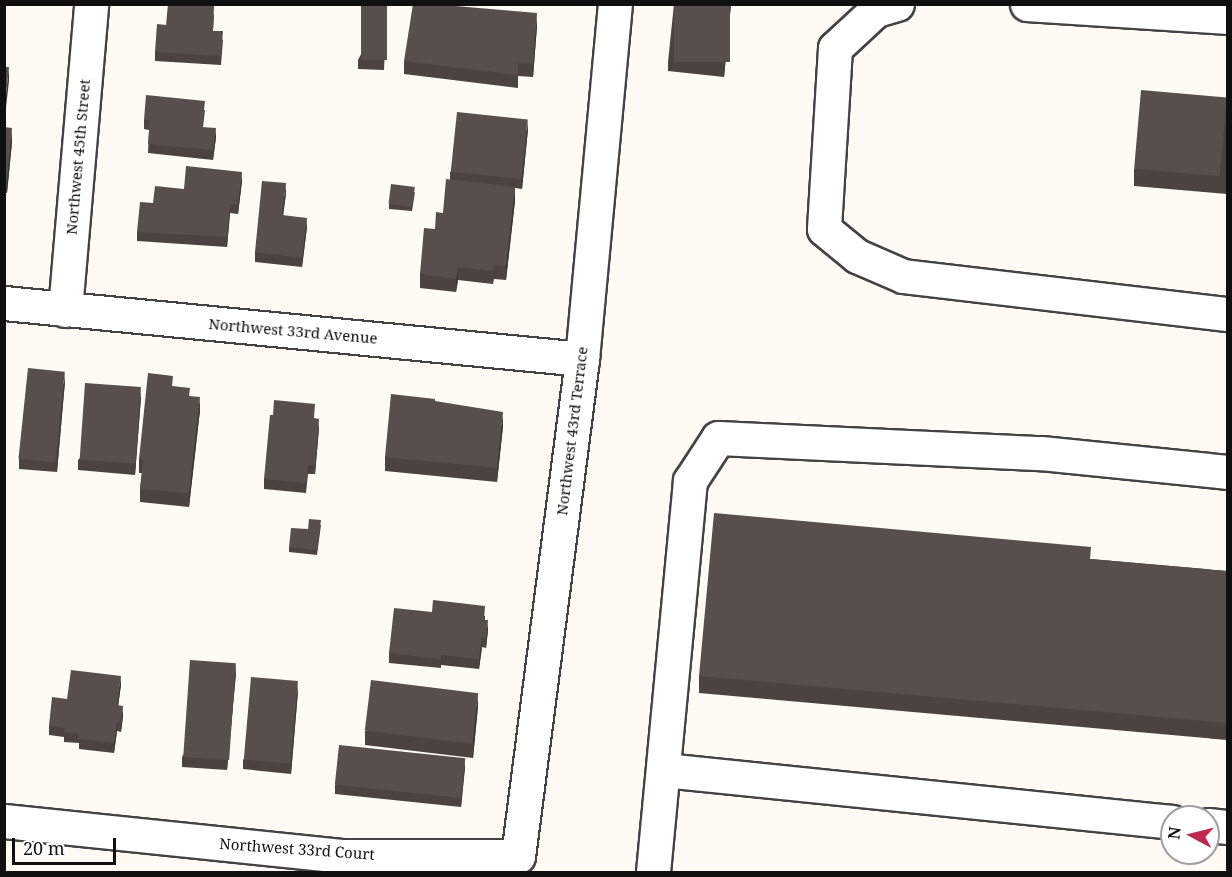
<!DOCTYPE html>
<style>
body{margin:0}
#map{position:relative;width:1232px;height:877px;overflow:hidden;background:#fffaf3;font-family:"Noto Serif",serif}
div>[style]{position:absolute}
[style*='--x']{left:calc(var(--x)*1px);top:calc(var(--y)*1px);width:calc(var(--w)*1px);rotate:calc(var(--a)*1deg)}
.roads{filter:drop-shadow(2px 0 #434343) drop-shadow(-2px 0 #434343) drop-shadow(0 2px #434343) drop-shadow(0 -2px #434343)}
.minor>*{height:33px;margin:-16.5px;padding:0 16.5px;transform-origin:16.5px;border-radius:16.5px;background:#fff}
.wall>*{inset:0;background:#4c4341}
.shaded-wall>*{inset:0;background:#3e3735}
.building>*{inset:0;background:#584e4c;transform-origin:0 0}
span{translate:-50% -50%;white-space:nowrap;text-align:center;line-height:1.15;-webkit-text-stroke:6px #fff;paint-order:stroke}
.street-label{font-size:15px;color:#101010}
.frame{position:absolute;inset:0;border:6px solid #101010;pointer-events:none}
.north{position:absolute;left:1160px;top:805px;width:60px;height:60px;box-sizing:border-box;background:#fff;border:2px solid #9f9f9f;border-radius:50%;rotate:277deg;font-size:16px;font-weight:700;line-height:24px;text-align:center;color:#101010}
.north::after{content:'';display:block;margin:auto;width:21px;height:27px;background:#bf2950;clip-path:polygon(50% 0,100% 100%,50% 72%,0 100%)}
.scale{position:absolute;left:12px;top:838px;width:104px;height:27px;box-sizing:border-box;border:3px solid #101010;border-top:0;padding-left:8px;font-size:18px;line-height:21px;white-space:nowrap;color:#101010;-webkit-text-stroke:4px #fff;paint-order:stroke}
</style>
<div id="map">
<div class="roads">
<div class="minor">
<i style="--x:897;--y:4;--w:22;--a:164"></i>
<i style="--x:876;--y:10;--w:56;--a:137.2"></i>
<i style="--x:835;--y:48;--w:181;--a:93.5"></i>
<i style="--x:824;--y:229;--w:43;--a:39.3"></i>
<i style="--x:857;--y:256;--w:50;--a:23.5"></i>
<i style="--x:903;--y:276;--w:327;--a:6.7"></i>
<i style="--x:1027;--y:4;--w:201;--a:3.7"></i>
<i style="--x:4;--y:303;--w:581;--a:5.53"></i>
<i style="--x:65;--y:310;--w:307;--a:-85.1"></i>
<i style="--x:664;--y:770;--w:511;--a:5.84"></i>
<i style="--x:4;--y:821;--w:339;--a:5.9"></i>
<i style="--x:341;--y:856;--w:177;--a:0"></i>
<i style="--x:518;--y:856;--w:501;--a:-82.66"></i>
<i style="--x:582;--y:359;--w:357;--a:-84.7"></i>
<i style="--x:1208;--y:825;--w:20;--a:6"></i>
<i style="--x:653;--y:872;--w:393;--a:-84.6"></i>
<i style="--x:690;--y:481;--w:51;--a:-56.9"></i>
<i style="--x:718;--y:438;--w:323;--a:2.7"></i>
<i style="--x:1041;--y:453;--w:188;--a:5.8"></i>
</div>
</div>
<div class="wall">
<i style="clip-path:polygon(387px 4px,384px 70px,358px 69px,358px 60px)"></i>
<i style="clip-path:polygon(674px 4px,731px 4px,724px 77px,668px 71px,668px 62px)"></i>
<i style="clip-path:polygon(214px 15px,213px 31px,223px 40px,221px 65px,155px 61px,155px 52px,166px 25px)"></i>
<i style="clip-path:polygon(537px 26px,533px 77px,518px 76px,518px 88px,404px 74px,404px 61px)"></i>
<i style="clip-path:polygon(1227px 98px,1227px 194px,1134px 186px,1134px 169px)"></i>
<i style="clip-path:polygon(205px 110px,203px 127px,216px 137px,213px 160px,148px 153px,149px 130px,144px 129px,144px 120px)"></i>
<i style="clip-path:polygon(4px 127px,12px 142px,7px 193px,4px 192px)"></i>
<i style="clip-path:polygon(528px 129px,522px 189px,515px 188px,515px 201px,506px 280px,494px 279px,493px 284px,458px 280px,456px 292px,420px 288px,420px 274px,435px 229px,443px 213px,450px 180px,450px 172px)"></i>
<i style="clip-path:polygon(242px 181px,238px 214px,230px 213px,227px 247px,137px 241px,137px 232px,153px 203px,184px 189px)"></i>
<i style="clip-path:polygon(415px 192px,412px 211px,389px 209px,389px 204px)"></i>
<i style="clip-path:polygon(286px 193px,283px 215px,307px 227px,302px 267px,255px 262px,255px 252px)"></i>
<i style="clip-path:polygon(65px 381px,57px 472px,19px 469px,19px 459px)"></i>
<i style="clip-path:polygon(173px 386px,190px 396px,200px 410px,189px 507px,140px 502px,140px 489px,142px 473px,139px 473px,139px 459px)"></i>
<i style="clip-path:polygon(141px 397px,135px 475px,78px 470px,78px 460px)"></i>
<i style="clip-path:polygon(435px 401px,503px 426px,497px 482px,385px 471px,385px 457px)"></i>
<i style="clip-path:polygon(315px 418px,319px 428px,315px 474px,308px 474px,306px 493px,264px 489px,264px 479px)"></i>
<i style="clip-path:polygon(321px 525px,317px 555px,289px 552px,289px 547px,308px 529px)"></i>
<i style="clip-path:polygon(1091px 559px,1227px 571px,1227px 740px,699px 693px,699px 676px)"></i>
<i style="clip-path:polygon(432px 612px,485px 616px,485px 620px,488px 630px,486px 648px,482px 647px,479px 669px,441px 665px,441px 668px,389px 663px,389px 653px)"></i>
<i style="clip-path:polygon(236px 673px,227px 770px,182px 767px,182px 757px)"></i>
<i style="clip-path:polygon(121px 685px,118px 705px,123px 716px,121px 732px,117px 731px,114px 753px,79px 749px,79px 743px,64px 742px,64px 737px,49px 735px,49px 726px)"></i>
<i style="clip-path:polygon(298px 691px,291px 774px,243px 769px,243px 760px)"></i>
<i style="clip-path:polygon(478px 706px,473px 758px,365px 745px,365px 731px)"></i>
<i style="clip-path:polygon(465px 767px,461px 807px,335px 794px,335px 785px)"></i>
</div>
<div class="shaded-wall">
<i style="clip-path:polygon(730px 4px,731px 4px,724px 77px,724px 67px)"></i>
<i style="clip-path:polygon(537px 13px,537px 26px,533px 77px,533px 64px)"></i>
<i style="clip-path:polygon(9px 67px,9px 81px,4px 125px,4px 111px)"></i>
<i style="clip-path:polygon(528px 119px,528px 129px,522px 189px,522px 179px)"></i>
<i style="clip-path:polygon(12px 128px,12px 142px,7px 193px,7px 179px)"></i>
<i style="clip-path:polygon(216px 128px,216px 137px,213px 160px,213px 150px)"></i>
<i style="clip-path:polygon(242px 172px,242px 181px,238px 214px,238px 204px)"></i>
<i style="clip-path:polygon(286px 183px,286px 193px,282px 224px,282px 215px)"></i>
<i style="clip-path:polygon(515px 187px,515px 201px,506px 280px,506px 266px)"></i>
<i style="clip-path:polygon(230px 204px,230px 213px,227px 247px,227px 237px)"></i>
<i style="clip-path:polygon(307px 218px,307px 227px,302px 267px,302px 258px)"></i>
<i style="clip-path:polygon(458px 267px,458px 280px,456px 292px,456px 279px)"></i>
<i style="clip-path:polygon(65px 372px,65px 381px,57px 472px,57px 463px)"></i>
<i style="clip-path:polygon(141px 387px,141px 397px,135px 475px,135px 465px)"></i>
<i style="clip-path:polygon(200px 397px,200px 410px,189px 507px,189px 493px)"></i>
<i style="clip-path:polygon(503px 412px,503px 426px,497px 482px,497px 468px)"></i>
<i style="clip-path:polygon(319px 419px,319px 428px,315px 474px,315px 465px)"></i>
<i style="clip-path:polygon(488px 620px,488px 630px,486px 648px,486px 638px)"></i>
<i style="clip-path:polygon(482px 637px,482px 647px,479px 669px,479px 659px)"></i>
<i style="clip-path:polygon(236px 663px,236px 673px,227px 770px,227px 761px)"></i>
<i style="clip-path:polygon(121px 676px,121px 685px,117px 715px,117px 705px)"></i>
<i style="clip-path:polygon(298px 681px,298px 691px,291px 774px,291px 764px)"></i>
<i style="clip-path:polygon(478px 693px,478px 706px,473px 758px,473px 744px)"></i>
<i style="clip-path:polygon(123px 706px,123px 716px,121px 732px,121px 722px)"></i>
<i style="clip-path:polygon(117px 722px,117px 731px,114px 753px,114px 743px)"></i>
<i style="clip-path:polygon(465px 758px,465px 767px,461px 807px,461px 798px)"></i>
</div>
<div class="building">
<i style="clip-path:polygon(168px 4px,203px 4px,214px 6px,213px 31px,223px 31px,221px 56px,155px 52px,157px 24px,166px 25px)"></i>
<i style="left:361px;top:4px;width:26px;height:56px"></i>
<i style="clip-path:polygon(413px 4px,432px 4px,537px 13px,533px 64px,518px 63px,518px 75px,404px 61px)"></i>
<i style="left:674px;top:4px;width:56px;height:58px"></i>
<i style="clip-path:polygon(4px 67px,9px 67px,4px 111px)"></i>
<i style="left:1141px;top:90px;width:86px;height:79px;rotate:5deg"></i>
<i style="clip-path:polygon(146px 95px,205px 101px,202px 127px,216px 128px,213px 150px,148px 144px,150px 120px,144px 120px)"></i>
<i style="left:457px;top:112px;width:71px;height:60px;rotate:6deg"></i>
<i style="clip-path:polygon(4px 127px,12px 128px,7px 179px,4px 179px)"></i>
<i style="clip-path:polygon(186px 166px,242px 172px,238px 204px,230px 204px,227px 237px,137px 232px,140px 202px,153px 203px,155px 186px,184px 189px)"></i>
<i style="clip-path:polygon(446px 179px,515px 187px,506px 266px,494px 265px,493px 271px,458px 267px,456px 279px,420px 274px,424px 228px,435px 229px,436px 212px,443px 213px)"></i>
<i style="clip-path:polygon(262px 181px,286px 183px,282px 215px,307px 218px,302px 258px,255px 252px)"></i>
<i style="left:391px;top:184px;width:24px;height:20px;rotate:7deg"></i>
<i style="left:28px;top:368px;width:37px;height:91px;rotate:6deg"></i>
<i style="clip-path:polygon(148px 373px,173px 376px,172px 386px,190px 388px,189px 396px,200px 397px,189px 493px,140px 489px,143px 460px,139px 459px)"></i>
<i style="left:85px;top:383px;width:56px;height:77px;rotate:4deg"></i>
<i style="clip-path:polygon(391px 394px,435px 399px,435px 401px,503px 412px,497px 468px,385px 457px)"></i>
<i style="clip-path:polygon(274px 400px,315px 404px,314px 418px,319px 419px,315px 465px,308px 465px,306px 483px,264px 479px,270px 415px,273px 415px)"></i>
<i style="clip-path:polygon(714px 513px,1091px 547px,1090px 559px,1227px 571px,1227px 723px,699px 676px)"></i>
<i style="clip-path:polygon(309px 519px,321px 520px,317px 550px,289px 547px,291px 528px,308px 529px)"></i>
<i style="clip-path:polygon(433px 600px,485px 606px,484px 620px,488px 620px,486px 638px,482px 637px,479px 659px,441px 655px,441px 659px,389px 653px,394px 608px,432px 612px)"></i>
<i style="left:190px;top:660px;width:46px;height:97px;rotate:4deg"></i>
<i style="clip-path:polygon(71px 670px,121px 676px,117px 705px,123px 706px,121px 722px,117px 722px,114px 743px,79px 739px,79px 734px,64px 732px,65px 728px,49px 726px,52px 697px,67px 699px)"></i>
<i style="left:251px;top:677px;width:47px;height:83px;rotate:5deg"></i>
<i style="left:371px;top:680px;width:108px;height:51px;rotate:7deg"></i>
<i style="left:339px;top:745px;width:127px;height:40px;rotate:6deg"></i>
</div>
<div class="street-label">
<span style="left:78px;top:157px;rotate:-85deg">Northwest 45th Street</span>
<span style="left:293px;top:331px;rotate:5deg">Northwest 33rd Avenue</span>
<span style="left:572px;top:431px;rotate:-83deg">Northwest 43rd Terrace</span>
<span style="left:297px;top:849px;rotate:4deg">Northwest 33rd Court</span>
</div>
<div class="frame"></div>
<div class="north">N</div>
<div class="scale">20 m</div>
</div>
